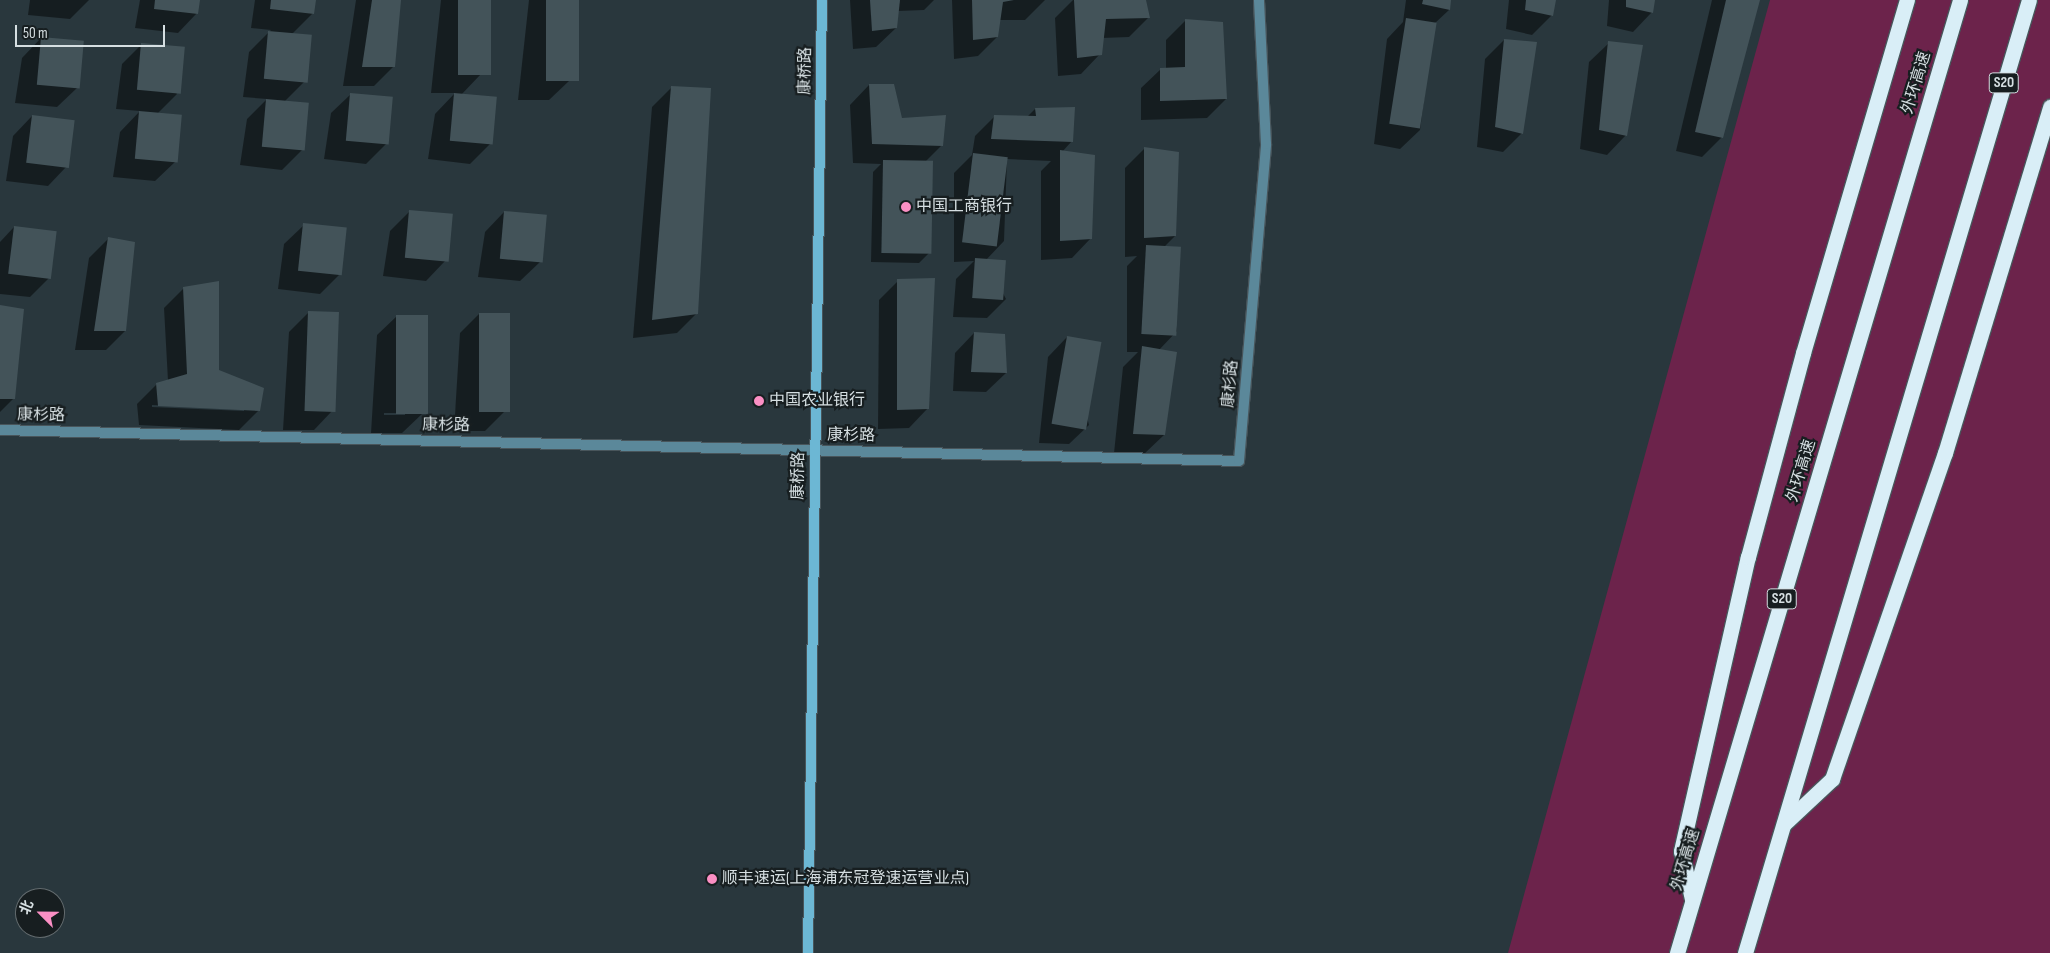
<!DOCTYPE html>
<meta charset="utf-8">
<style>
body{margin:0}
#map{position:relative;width:2050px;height:953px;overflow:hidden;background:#29373d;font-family:"Sofia Sans Condensed","Noto Sans SC",sans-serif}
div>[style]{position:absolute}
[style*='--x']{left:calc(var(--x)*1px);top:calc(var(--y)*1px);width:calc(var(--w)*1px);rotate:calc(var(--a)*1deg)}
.green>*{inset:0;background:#6c234b}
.shadow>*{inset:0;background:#0007}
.building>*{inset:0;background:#435359;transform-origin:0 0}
.roads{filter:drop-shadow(1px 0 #48555b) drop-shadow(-1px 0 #48555b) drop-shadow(0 1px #48555b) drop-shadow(0 -1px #48555b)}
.minor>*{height:10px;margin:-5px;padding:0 5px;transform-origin:5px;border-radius:5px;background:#5b889a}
.secondary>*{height:10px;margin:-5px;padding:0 5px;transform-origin:5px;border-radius:5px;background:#6cb7d4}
.motorway>*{height:15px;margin:-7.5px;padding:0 7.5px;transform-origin:7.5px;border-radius:7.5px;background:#d9eef7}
.dots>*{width:14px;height:14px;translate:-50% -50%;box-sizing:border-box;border:2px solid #171e20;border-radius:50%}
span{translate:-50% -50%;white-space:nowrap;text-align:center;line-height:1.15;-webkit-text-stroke:4.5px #171e20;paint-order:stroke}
.shield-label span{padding:1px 4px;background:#171e20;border:1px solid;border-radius:4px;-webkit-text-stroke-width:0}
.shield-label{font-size:15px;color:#d6dfe2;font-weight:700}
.street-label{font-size:16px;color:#d6dfe2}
.poi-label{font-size:16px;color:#d6dfe2}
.left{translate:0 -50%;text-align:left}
.north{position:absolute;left:15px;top:888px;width:50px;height:50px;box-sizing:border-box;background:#171e20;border:1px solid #636b6e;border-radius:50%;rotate:293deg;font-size:14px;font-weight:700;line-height:20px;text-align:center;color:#d6dfe2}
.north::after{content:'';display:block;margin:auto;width:18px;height:22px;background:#fb8fc4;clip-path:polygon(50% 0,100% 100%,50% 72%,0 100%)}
.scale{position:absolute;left:15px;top:25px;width:150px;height:22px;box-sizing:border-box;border:2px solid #d6dfe2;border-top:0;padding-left:6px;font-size:15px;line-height:18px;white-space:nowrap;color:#d6dfe2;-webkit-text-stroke:4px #171e20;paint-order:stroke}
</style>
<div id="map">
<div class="green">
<i style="clip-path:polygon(1770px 0,2050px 0,2050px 953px,1508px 953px)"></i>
</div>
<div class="shadow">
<i style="clip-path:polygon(30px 0,89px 0,70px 19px,28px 15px)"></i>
<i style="clip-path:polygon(140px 0,199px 0,197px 13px,178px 33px,135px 28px)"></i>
<i style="clip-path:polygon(255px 0,315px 0,313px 13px,291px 35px,304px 82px,284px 102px,302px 150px,282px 170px,240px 165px,247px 119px,267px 99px,243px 97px,249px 52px,271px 30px,251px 28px)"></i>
<i style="clip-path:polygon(356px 0,400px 0,394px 66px,374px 86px,343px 86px)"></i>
<i style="clip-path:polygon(441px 0,489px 0,481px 74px,461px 95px,490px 144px,470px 164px,428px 159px,435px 114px,455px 93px,431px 93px)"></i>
<i style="clip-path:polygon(529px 0,578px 0,569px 81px,549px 100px,518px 100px)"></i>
<i style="clip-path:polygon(850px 0,934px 0,924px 10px,898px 11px,896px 28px,876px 47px,853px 49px)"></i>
<i style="clip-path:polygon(952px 0,1045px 0,1025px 20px,999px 20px,997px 37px,978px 56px,954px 59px)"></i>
<i style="clip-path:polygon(1073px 0,1145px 0,1148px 18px,1129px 37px,1102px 38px,1100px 54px,1081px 74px,1058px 76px,1055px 18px)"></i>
<i style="clip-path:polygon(1406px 0,1450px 0,1449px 10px,1434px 24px,1420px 130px,1400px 149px,1374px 144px,1387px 39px,1403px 22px)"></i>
<i style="clip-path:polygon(1509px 0,1554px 0,1552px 15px,1532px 35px,1506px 29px)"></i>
<i style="clip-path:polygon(1609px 0,1654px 0,1652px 12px,1633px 32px,1607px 26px)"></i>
<i style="clip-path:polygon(1712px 0,1759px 0,1722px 137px,1702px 157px,1676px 151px)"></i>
<i style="clip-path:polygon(1185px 21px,1226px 99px,1207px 118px,1141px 120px,1141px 88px,1161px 69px,1166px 69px,1166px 40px)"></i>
<i style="clip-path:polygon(41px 38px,77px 88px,57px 107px,15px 103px,22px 58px)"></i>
<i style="clip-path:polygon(1504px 40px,1522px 133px,1503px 152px,1477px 147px,1485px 59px)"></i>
<i style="clip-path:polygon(1609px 43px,1626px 135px,1607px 155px,1580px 149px,1589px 62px)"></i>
<i style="clip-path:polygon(142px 44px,177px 94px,157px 114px,175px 162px,155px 181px,113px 177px,120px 132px,140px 111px,116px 109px,122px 64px)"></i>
<i style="clip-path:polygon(869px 85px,901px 120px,942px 145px,925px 162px,929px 253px,919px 263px,871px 262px,873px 172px,881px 164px,853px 163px,850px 105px)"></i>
<i style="clip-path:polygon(671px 88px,697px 313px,677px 333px,633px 338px,652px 107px)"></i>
<i style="clip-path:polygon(351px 94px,386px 144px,366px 164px,324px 159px,331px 113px)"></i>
<i style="clip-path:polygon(1035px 109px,1072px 141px,1062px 152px,1091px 238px,1072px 258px,1041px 260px,1041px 171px,1051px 161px,1007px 159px,1004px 241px,986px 260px,1006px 299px,987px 318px,953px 317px,956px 279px,974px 261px,954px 262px,954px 173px,972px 155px,975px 136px,994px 117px,1027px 117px)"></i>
<i style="clip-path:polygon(32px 116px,67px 166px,48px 186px,6px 181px,13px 136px)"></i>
<i style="clip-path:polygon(1144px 149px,1175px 236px,1163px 248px,1177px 331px,1159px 350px,1164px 435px,1144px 454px,1114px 453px,1123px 367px,1138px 352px,1127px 352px,1127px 266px,1137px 256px,1125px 257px,1125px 168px)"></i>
<i style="clip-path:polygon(410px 211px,445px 261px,426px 281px,383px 276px,390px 231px)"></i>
<i style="clip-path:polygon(504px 212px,540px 262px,520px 281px,478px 277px,485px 232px)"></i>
<i style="clip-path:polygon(304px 225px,339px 275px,320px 294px,278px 289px,284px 244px)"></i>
<i style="clip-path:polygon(14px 227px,49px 278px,30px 297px,0 294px,0 242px)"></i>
<i style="clip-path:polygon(108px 239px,125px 331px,106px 350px,75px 350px,89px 258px)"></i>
<i style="clip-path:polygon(898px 281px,928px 408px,909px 428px,878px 429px,879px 300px)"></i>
<i style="clip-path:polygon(evenodd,184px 288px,218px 371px,259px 410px,239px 430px,139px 425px,137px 404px,157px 384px,168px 381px,164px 308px,184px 288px,152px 405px,244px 409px,244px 411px,152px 407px,152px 405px)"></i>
<i style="clip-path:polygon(0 307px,14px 398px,0 412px)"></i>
<i style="clip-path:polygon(308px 313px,333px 410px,314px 430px,283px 430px,289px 332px)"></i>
<i style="clip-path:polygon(479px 314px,504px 412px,485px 431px,454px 431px,460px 333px)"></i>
<i style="clip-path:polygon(evenodd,397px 316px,422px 414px,402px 433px,371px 433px,377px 335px,397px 316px,384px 413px,405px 413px,405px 415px,384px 415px,384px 413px)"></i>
<i style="clip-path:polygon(974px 333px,1006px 373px,986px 392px,953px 391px,955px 353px)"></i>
<i style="clip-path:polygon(1067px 337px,1089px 425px,1069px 444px,1039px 443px,1048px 357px)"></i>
</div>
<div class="building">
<i style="clip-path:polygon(155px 0,200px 0,198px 14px,154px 9px)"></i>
<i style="clip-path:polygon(271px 0,316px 0,314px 14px,270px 9px)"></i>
<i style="clip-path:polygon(372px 0,401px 0,395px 67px,362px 67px)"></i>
<i style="left:458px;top:0;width:33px;height:75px"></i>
<i style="left:546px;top:0;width:33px;height:81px"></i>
<i style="clip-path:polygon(870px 0,900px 0,897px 28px,872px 31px)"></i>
<i style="clip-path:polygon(972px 0,1014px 0,1003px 2px,998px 37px,973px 40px)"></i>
<i style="clip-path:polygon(1074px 0,1146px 0,1150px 18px,1106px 19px,1102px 55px,1077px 58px)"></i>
<i style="clip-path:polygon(1423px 0,1451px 0,1450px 10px,1422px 4px)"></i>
<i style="clip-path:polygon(1526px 0,1556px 0,1553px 16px,1525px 10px)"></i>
<i style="clip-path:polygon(1626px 0,1655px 0,1653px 13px,1626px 7px)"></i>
<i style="clip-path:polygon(1726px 0,1760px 0,1723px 138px,1695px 132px)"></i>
<i style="left:1406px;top:18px;width:31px;height:107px;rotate:9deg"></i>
<i style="clip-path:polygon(1185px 19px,1223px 22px,1227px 99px,1160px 101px,1160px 68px,1185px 67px)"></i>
<i style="left:268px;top:31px;width:44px;height:48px;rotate:5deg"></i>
<i style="left:41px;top:37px;width:43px;height:48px;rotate:5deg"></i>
<i style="clip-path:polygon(1504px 39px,1537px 42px,1523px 134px,1495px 127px)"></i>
<i style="clip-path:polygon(1608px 41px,1643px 45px,1627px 136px,1599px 130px)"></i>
<i style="left:141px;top:43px;width:44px;height:47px;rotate:5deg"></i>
<i style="clip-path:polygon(869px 84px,894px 84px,902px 118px,946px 115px,943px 146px,872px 144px)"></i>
<i style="clip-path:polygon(671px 86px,711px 88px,698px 314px,652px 320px)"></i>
<i style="left:350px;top:93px;width:43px;height:48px;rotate:5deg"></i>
<i style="left:454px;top:93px;width:43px;height:48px;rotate:5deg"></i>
<i style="left:266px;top:99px;width:43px;height:48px;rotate:5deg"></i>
<i style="clip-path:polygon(1075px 107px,1073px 142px,991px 139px,994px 115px,1036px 116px,1035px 108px)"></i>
<i style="left:139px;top:111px;width:43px;height:48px;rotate:5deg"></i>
<i style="left:32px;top:115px;width:43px;height:48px;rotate:7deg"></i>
<i style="clip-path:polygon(1144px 147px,1179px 152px,1176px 236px,1144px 238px)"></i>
<i style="clip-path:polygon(1060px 150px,1095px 155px,1092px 239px,1060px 241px)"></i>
<i style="left:973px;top:153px;width:35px;height:90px;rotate:7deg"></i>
<i style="left:883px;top:160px;width:50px;height:93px;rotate:1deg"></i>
<i style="left:409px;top:210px;width:44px;height:48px;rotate:5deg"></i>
<i style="left:504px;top:211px;width:43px;height:48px;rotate:5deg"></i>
<i style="left:303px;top:223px;width:44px;height:48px;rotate:6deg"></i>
<i style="left:14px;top:226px;width:43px;height:48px;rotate:7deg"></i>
<i style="clip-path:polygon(108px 237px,135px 242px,126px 331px,94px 331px)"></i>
<i style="left:1146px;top:245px;width:35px;height:89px;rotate:3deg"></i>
<i style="left:975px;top:258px;width:31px;height:40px;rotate:4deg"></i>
<i style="clip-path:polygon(935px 278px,929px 409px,897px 410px,897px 279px)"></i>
<i style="clip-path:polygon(219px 281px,219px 370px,264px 388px,260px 411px,158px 406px,156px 383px,187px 374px,183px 287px)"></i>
<i style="clip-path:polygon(0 305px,24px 309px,15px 399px,0 399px)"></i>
<i style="left:308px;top:311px;width:31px;height:100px;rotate:2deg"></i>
<i style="left:479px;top:313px;width:31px;height:99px"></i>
<i style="left:396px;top:315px;width:32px;height:99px"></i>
<i style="clip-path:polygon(974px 332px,1005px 334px,1007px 373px,971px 372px)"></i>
<i style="left:1067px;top:336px;width:35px;height:89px;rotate:10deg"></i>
<i style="clip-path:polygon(1142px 346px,1177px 352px,1165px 435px,1133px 434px)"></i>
</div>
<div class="roads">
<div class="minor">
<i style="--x:0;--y:430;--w:1239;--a:1.43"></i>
<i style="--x:1239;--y:461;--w:318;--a:-85.1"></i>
<i style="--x:1266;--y:144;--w:144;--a:-92.8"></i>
</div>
<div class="secondary">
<i style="--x:808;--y:953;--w:953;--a:-89.16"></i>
</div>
<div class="motorway">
<i style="--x:1784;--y:824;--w:66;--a:-43.2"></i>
<i style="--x:1832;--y:779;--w:345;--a:-70.9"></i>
<i style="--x:1945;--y:453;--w:362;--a:-73.1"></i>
<i style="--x:1692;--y:899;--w:49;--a:-102.9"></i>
<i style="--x:1681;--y:851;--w:302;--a:-77.2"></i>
<i style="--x:1748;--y:557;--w:211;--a:-74.9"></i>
<i style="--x:1803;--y:353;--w:368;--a:-73.6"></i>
<i style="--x:1677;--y:953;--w:994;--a:-73.46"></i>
<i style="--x:1745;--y:953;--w:994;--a:-73.41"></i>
</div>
</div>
<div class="dots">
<i style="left:906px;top:207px;background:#fb8fc4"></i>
<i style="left:759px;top:401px;background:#fb8fc4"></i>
<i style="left:712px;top:879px;background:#fb8fc4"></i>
</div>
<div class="shield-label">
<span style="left:2004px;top:83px">S20</span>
<span style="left:1782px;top:599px">S20</span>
</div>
<div class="street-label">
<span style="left:806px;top:71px;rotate:-89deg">康桥路</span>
<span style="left:1917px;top:83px;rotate:-73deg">外环高速</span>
<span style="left:1231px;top:384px;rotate:-85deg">康杉路</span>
<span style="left:41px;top:416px;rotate:1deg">康杉路</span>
<span style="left:446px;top:426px;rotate:1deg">康杉路</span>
<span style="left:851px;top:436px;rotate:1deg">康杉路</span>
<span style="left:1802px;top:471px;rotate:-73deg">外环高速</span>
<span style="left:799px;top:476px;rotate:-89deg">康桥路</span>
<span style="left:1686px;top:860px;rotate:-73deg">外环高速</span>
</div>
<div class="poi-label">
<span class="left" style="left:916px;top:207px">中国工商银行</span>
<span class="left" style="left:769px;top:401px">中国农业银行</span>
<span class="left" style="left:722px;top:879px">顺丰速运(上海浦东冠登速运营业点)</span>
</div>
<div class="north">北</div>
<div class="scale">50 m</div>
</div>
